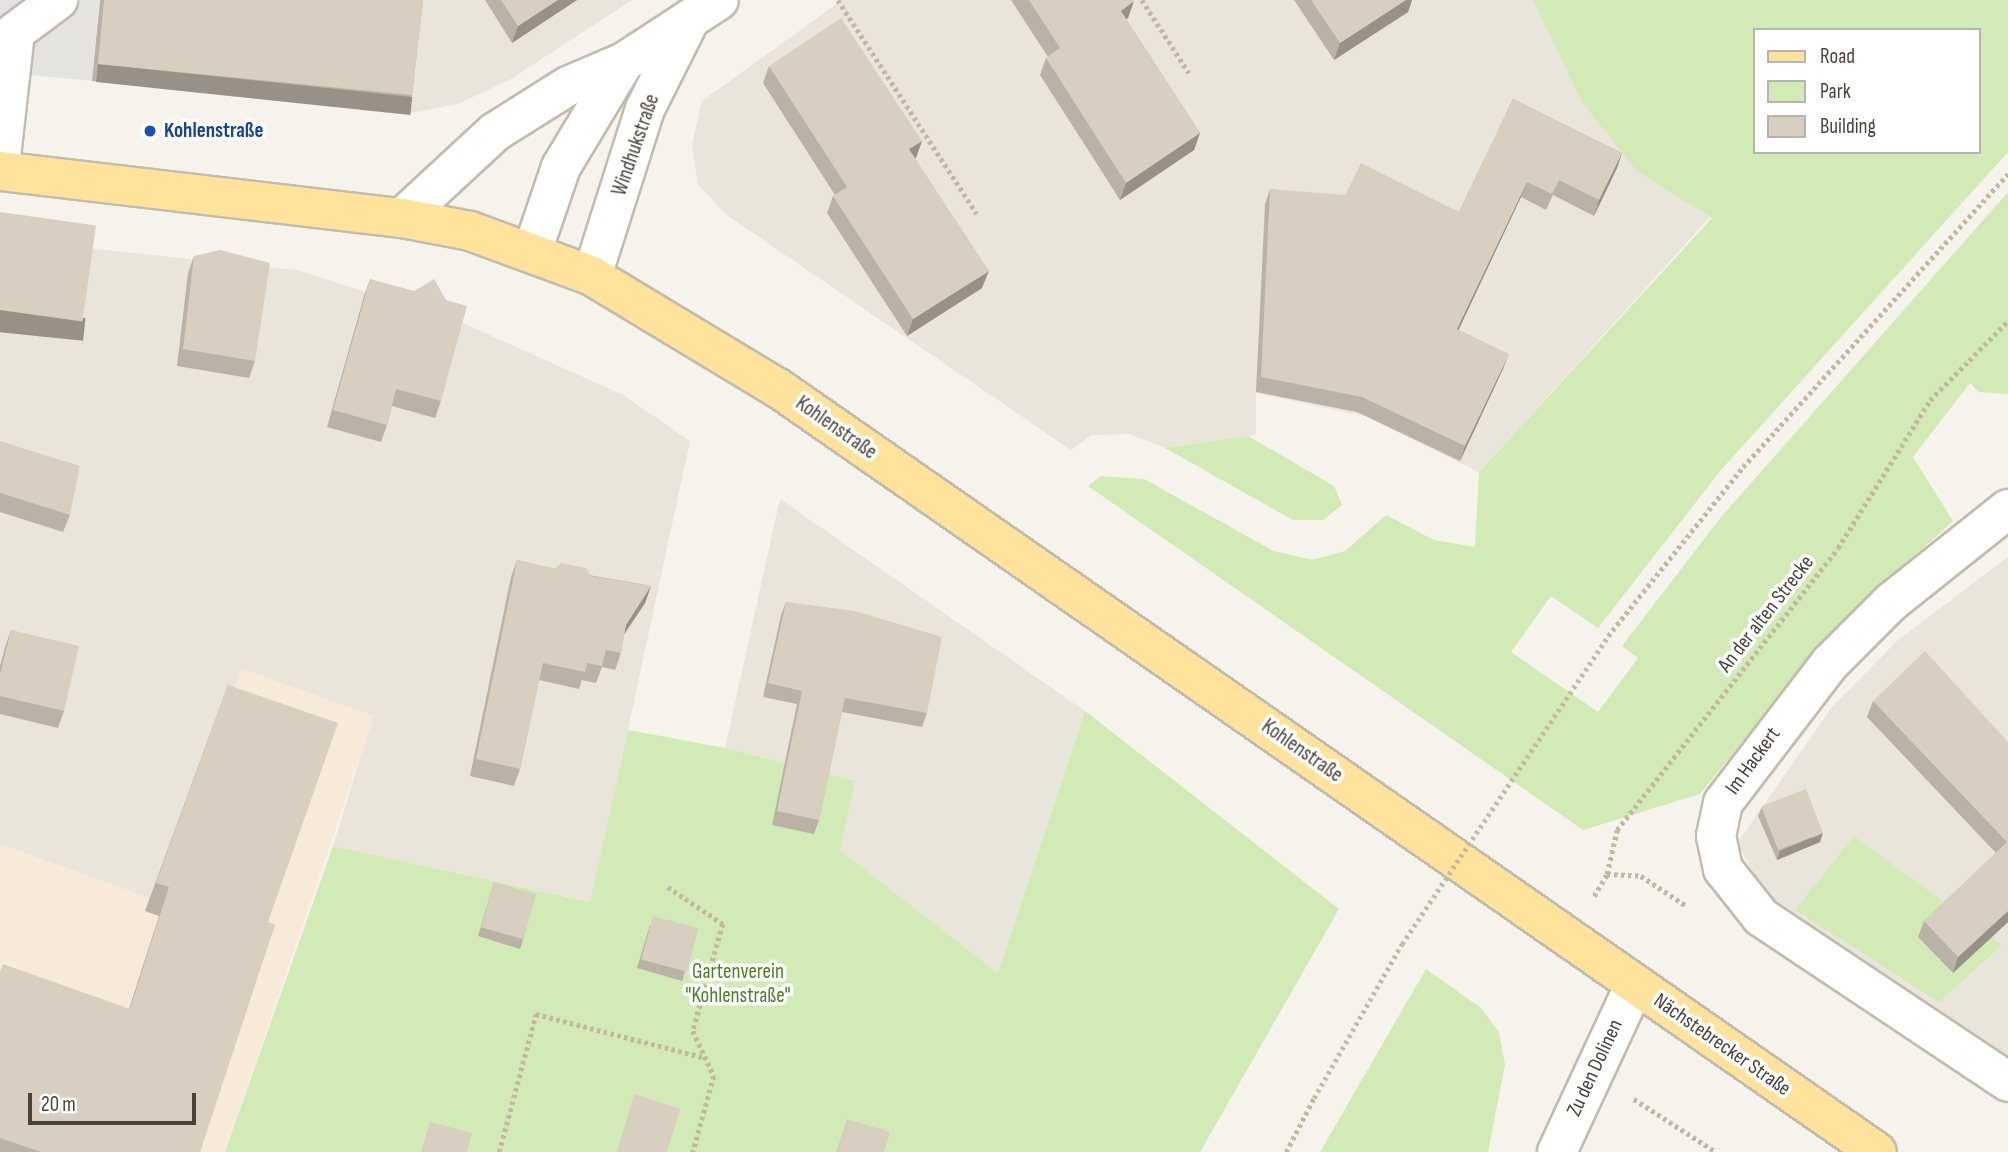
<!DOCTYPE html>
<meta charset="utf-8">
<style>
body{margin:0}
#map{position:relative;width:2008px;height:1152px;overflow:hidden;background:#f6f3ec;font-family:"Sofia Sans Condensed",sans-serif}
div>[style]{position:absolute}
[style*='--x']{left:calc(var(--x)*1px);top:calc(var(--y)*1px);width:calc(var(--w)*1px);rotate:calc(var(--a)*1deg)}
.residential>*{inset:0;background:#eae5da}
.commercial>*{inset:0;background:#f7ead8}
.green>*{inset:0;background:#d2eab5}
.parking>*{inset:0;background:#e5e3e0}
.path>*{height:4.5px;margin-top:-2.25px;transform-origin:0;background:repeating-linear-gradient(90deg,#c4b79f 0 3.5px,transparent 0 7px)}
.roads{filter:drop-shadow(2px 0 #c2bbae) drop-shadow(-2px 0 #c2bbae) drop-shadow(0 2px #c2bbae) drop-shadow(0 -2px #c2bbae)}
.minor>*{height:38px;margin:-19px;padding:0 19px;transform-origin:19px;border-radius:19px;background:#fff}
.major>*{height:38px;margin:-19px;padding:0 19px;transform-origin:19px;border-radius:19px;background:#ffe39c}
.path-bridge>*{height:4.5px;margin-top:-2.25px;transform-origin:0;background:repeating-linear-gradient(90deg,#c4b79f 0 3.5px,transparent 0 7px)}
.wall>*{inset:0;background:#bab2a6}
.shaded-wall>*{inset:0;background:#979187;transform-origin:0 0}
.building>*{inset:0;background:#d8cfc1;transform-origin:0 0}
.dots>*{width:19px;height:19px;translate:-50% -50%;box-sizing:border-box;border:4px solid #fff;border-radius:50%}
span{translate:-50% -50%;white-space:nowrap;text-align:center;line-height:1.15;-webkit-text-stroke:7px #fff;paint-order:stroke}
.transit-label{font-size:21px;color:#164399;font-weight:700}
.left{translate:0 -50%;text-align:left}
.street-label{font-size:21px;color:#4b4439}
.park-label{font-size:21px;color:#4a7f2a}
.legend{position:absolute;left:1753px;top:28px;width:228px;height:126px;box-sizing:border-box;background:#fff;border:2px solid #b7b4b0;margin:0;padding:9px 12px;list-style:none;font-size:21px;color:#4b4439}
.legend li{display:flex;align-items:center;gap:14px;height:35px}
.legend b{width:35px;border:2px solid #b7b4b0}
.scale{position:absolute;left:28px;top:1093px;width:168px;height:32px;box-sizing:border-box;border:4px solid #4b4439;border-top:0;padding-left:9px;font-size:21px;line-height:24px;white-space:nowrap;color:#4b4439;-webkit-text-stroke:5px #fff;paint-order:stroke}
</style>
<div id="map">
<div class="residential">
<i style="clip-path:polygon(100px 0,632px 0,511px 79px,458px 104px,410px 113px,92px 81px)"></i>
<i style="clip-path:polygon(842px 0,1901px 0,1754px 30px,1754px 152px,1769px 152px,1479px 472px,1365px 416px,1256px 393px,1256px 435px,1165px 448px,1129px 434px,1092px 435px,1071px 450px,728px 216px,698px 185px,692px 144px,702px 101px)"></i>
<i style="clip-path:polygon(0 239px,297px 270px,463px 323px,623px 395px,690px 441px,591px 902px,333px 846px,373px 716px,241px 669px,156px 901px,0 844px)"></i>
<i style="clip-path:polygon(780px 499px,1085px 711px,998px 973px,840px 850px,854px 781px,725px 748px)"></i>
<i style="clip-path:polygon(2008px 557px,2008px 1061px,1765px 893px,1737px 843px,1832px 707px,1897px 641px)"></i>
</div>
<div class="commercial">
<i style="clip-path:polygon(241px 668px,374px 716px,225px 1152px,0 1152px,0 844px,156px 900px)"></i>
</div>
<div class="green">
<i style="clip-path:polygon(evenodd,1533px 0,2008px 0,2008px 152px,1721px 470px,1598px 628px,1551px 596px,1511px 652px,1598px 712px,1638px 658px,1622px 646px,1721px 517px,2008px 192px,2008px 394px,1979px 392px,1970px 383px,1913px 457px,1953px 521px,1837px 626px,1700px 794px,1583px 830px,1088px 486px,1101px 476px,1144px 479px,1274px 551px,1312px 560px,1345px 551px,1386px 515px,1434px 540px,1475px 547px,1479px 472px,1712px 218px,1637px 171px,1582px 102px,1533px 0,1754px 30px,1978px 30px,1978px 152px,1754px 152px,1754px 30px)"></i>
<i style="clip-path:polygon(1248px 436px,1334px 486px,1342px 505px,1323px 520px,1293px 520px,1165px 448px)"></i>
<i style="clip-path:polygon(1085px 711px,1339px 909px,1200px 1152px,225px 1152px,333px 846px,590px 902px,628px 730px,725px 748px,855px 781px,840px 850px,998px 973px)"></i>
<i style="clip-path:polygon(1854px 836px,2002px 945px,1939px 1002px,1795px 910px)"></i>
<i style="clip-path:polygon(1426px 969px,1481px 1008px,1499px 1032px,1505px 1065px,1488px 1152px,1320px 1152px)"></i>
</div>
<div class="parking">
<i style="clip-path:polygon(0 0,99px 0,92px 81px,0 72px)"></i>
</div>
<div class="path">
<i style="--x:838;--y:0;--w:255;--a:57"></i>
<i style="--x:1142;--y:0;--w:87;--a:57.2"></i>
<i style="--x:1608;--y:636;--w:216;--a:-51.4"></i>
<i style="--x:1743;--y:467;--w:395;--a:-47.9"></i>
<i style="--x:1607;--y:874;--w:34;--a:3"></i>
<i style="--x:1641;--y:876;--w:53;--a:33.4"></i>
<i style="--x:668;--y:887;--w:66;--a:33.9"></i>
<i style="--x:723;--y:924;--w:111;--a:105.7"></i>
<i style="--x:693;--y:1031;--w:50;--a:65"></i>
<i style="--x:714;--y:1076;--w:79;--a:105.4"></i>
<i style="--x:1594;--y:896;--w:26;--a:-59"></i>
<i style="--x:1607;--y:874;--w:45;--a:-77.2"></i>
<i style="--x:1617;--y:830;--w:358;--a:-51.9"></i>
<i style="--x:1838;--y:548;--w:174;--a:-58.1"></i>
<i style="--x:1930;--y:400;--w:111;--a:-45.4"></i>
<i style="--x:1634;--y:1099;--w:98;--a:32.9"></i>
<i style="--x:499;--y:1152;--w:143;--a:-75"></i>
<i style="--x:536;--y:1014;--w:176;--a:14.5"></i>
<i style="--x:1286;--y:1152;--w:61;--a:-62.6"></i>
</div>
<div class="roads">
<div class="minor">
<i style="--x:0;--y:166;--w:135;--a:-83.6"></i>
<i style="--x:15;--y:32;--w:54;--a:-36.7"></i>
<i style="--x:402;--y:218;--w:127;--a:-42.8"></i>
<i style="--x:495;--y:132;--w:86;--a:-32.2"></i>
<i style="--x:568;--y:86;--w:61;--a:-23.2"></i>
<i style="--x:624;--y:62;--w:113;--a:-33.1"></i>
<i style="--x:532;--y:252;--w:90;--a:-71.2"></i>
<i style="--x:561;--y:167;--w:122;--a:-59"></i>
<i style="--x:592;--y:276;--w:175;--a:-72.4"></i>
<i style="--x:645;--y:109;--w:101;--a:-63.4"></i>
<i style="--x:2008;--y:509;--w:149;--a:141.5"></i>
<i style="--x:1891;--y:602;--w:86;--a:135"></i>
<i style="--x:1830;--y:663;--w:176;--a:127.4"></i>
<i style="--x:1723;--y:803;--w:34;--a:102"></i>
<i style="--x:1716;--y:836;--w:34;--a:78"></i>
<i style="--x:1723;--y:869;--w:61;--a:51.6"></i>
<i style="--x:1761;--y:917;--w:297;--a:33.7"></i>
<i style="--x:1557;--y:1152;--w:185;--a:-65.1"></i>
</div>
<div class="major">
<i style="--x:0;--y:171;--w:405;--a:6.7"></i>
<i style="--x:402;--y:218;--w:69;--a:10.8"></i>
<i style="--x:470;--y:231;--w:130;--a:20.2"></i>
<i style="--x:592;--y:276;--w:217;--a:31.1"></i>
<i style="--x:778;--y:388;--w:1338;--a:34.81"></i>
</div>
</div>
<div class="path-bridge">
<i style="--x:1314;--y:1098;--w:177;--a:-60.3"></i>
<i style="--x:1402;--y:944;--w:371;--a:-56.2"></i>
</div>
<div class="wall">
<i style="clip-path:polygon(100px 0,423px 0,412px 95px,406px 112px,92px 81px)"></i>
<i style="clip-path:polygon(485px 0,577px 0,512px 43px)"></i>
<i style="clip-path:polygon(1011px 0,1133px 0,1128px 18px,1126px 19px,1200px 133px,1194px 150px,1120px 200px,1040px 75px,1046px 58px,1048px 57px)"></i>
<i style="clip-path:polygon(1294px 0,1412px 0,1408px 12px,1334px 60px)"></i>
<i style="clip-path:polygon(769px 66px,922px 141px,915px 158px,982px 288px,907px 336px,827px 213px,833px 196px,835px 195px,763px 83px)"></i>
<i style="clip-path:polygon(1513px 99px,1622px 153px,1617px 168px,1594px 216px,1553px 195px,1546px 210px,1521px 197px,1458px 330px,1503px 369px,1460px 461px,1357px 412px,1256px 392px,1265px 204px,1270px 189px,1459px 212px)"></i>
<i style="clip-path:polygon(194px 256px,255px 361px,249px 378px,177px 366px,188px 273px)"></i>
<i style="clip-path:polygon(370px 279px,441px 401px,435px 418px,392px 406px,387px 425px,381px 442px,327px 427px,364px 296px)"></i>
<i style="clip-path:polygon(0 441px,70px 515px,63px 532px,0 512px)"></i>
<i style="clip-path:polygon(517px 560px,555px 569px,651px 586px,645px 603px,624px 634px,621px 653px,615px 670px,602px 667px,596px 683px,582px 680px,579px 689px,539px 680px,520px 769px,514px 786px,470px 776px,511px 577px)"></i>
<i style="clip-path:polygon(786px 602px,927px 713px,922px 727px,842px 712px,819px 820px,814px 834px,772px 825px,797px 704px,763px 697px,781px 615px)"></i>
<i style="clip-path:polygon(11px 630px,64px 711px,58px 728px,0 714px,0 666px,5px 647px)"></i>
<i style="clip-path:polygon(228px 685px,268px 922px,200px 1152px,0 1152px,0 972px,129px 1009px,159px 916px,145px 911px)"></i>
<i style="clip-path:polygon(1873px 701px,2008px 742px,2008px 922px,1953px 973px,1918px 937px,1924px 921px,1996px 853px,1867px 717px)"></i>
<i style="clip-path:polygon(1762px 807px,1820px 842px,1777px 860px,1758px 816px)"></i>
<i style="clip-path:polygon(494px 882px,523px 940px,520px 949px,478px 936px)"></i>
<i style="clip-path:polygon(650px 925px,685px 972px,682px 981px,637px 968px)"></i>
</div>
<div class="shaded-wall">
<i style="clip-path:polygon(558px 0,577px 0,512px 43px,518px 26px)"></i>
<i style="clip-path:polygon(1406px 0,1412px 0,1408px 12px,1334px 60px,1340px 43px)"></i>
<i style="clip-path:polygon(1134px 1px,1128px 18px,1115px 28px,1121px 11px)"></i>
<i style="left:98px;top:64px;width:316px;height:18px;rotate:6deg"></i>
<i style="clip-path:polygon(1200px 133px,1194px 150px,1120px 200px,1126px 183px)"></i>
<i style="clip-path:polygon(922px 141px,916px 158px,903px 166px,909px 149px)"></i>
<i style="clip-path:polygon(1622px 153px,1617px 168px,1594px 216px,1599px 200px)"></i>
<i style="clip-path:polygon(1527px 182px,1521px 197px,1452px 344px,1457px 329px)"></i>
<i style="clip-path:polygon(989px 271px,982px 288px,907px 336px,913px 319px)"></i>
<i style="left:0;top:309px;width:86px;height:23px;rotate:6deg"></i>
<i style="clip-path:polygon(1509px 354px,1503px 369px,1460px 461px,1465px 446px)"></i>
<i style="clip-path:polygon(651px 586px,645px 603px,619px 642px,626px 625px)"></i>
<i style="clip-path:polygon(1823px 833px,1820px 842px,1777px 860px,1780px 851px)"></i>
<i style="clip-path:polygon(2008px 911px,2008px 922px,1953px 973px,1958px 957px)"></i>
</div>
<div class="building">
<i style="clip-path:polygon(104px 0,423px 0,412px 95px,98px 64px)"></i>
<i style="clip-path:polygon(501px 0,558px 0,518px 26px)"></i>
<i style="clip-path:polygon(1029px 0,1133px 0,1134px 1px,1121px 11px,1200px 133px,1126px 183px,1046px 58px,1060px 48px)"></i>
<i style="clip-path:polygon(1311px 0,1406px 0,1340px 43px)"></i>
<i style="clip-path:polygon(841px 18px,922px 141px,909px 149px,989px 271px,913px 319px,833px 196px,847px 187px,769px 66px)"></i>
<i style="clip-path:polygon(1513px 99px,1622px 153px,1599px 200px,1559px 180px,1552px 194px,1527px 182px,1457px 329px,1509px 354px,1465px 446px,1362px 397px,1261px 377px,1270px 189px,1345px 195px,1361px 163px,1459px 212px)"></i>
<i style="left:0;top:212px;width:97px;height:97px;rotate:8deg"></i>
<i style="clip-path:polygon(220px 250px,270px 263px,255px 361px,183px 349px,194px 256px)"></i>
<i style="clip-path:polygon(370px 279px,414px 291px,434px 279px,446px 300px,467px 306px,441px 401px,396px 389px,387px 425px,333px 410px)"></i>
<i style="clip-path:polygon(0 441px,80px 466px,70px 515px,0 493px)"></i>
<i style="clip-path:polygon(517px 560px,555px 569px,561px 563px,586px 568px,591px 576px,651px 586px,626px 625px,621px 653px,606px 650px,602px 666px,587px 663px,585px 672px,543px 663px,520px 769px,476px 759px)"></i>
<i style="clip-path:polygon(786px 602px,855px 611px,942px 637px,927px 713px,845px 698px,819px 820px,777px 811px,802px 691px,768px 683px)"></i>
<i style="clip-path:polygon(11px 630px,79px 646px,64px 711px,0 696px,0 674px)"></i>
<i style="clip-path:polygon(1925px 651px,2008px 742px,2008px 911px,1958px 957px,1924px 921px,2007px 842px,1873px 701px)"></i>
<i style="clip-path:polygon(228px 685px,338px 723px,268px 922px,275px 925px,200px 1152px,41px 1152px,0 1138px,0 972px,3px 964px,130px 1009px,169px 887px,156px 883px)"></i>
<i style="left:1806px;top:789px;width:47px;height:48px;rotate:69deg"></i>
<i style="left:494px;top:882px;width:44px;height:47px;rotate:16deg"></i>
<i style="left:653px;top:916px;width:47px;height:45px;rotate:15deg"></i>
<i style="clip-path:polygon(634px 1094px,680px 1109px,667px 1152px,617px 1152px)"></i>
<i style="clip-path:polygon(847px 1119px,890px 1132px,884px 1152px,836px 1152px)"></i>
<i style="clip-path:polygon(430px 1122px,472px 1133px,467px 1152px,421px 1152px)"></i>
</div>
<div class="dots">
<i style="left:150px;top:131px;background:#1a4fb4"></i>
</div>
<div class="transit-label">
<span class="left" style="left:164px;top:131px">Kohlenstraße</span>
</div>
<div class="street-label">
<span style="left:636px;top:145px;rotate:-71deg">Windhukstraße</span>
<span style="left:836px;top:428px;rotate:35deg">Kohlenstraße</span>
<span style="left:1766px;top:614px;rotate:-52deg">An der alten Strecke</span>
<span style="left:1302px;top:751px;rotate:35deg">Kohlenstraße</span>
<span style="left:1753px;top:761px;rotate:-54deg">Im Hackert</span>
<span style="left:1722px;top:1045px;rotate:35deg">Nächstebrecker Straße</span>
<span style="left:1595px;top:1068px;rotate:-65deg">Zu den Dolinen</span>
</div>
<div class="park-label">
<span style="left:738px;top:984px">Gartenverein<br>"Kohlenstraße"</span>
</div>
<ul class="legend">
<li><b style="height:9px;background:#ffe39c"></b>Road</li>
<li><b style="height:19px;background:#d2eab5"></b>Park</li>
<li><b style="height:19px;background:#d8cfc1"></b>Building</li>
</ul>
<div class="scale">20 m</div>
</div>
